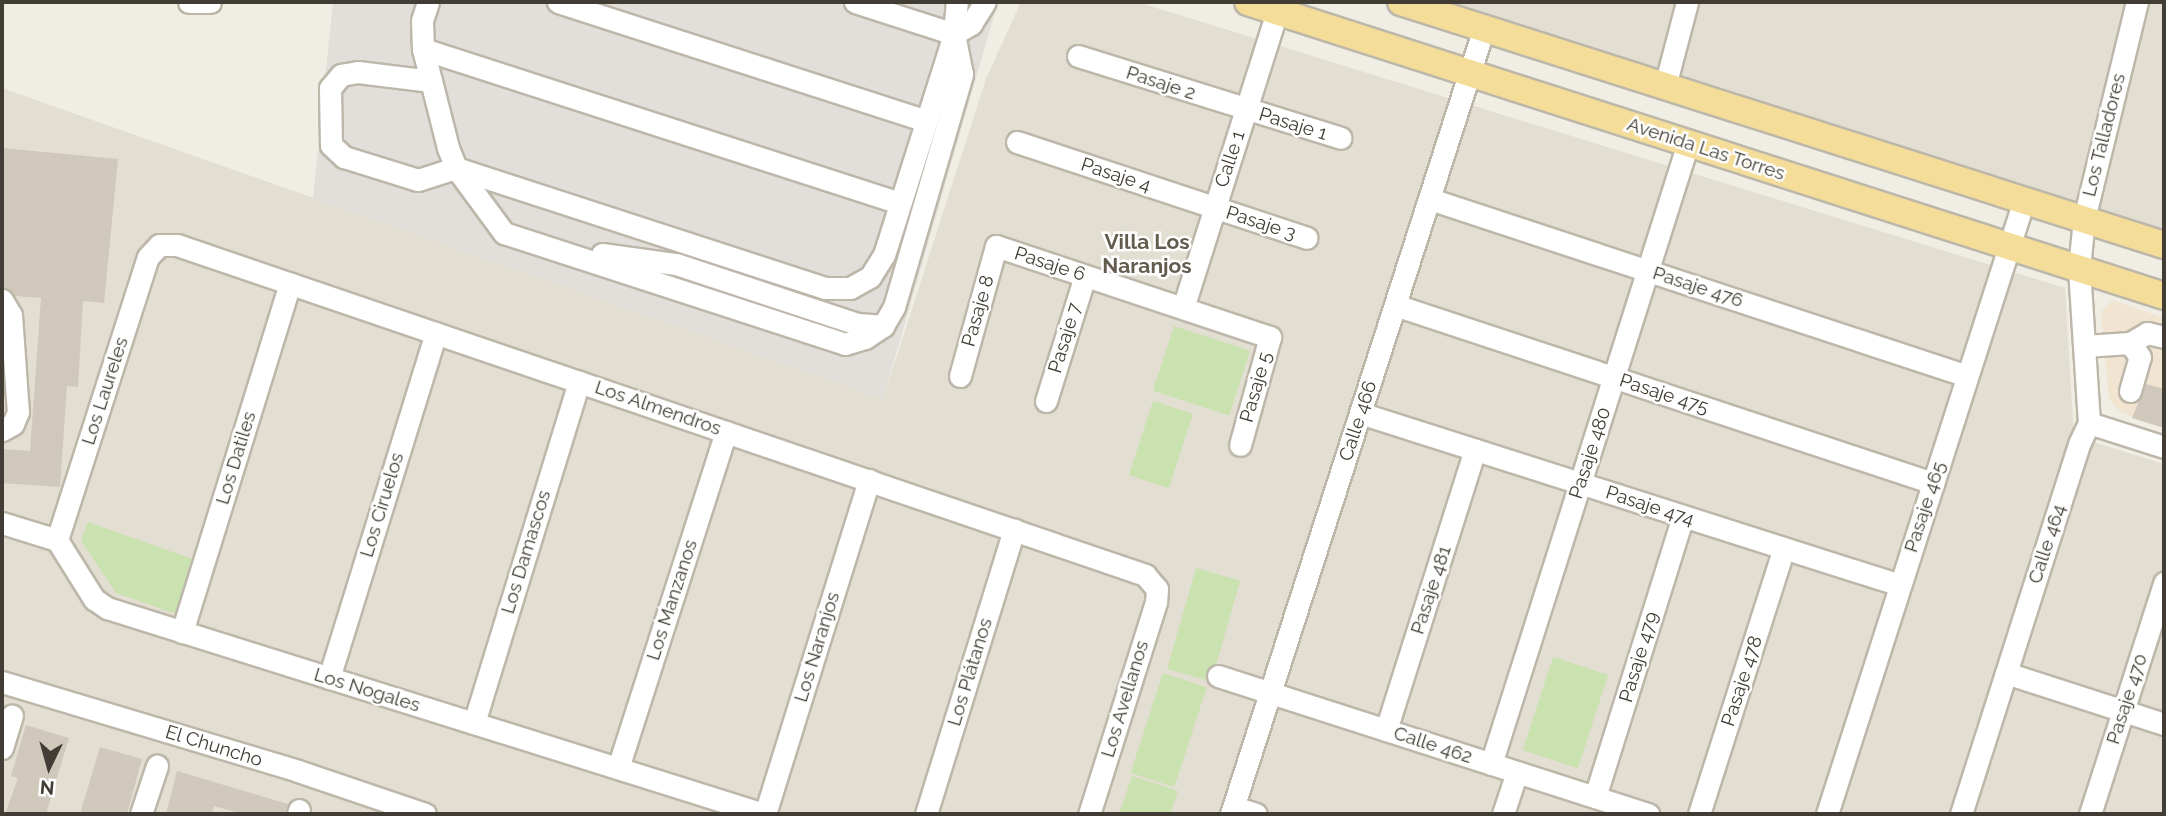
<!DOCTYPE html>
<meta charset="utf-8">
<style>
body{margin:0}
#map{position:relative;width:2166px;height:816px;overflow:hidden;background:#f0ede4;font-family:Raleway,sans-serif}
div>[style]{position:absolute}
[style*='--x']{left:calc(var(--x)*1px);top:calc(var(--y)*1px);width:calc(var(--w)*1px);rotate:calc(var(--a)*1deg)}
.residential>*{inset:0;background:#e3ded2}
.commercial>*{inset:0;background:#f1e4d0}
.industrial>*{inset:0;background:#e2ded9}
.green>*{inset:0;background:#cae1b0;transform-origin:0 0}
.building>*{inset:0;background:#d0c8ba}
.roads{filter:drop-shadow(2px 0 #bdb7aa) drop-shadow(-2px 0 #bdb7aa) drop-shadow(0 2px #bdb7aa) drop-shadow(0 -2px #bdb7aa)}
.minor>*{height:21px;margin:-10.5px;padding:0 10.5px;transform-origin:10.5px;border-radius:10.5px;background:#fff}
.major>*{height:26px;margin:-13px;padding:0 13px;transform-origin:13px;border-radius:13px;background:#f4dc99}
span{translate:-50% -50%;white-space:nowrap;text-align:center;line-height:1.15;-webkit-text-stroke:5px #fff;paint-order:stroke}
.street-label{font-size:19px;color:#413d34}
.neighbourhood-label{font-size:21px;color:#635b4d;font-weight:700}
.frame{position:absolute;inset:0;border:4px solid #413d34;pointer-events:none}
.north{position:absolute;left:14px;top:732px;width:70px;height:70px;-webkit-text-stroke:5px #fff;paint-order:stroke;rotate:185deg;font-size:19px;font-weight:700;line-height:28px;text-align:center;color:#413d34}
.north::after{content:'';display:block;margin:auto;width:24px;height:32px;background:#413d34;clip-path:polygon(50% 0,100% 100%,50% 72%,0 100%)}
</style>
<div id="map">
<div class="residential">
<i style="clip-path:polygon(1021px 2px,1137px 2px,2065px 288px,2074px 436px,2164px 464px,2164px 814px,2px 814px,2px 88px,883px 399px,986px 79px)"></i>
<i style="clip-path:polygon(1443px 2px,2164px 2px,2164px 238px)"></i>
</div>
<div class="commercial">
<i style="clip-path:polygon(2112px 300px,2164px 318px,2164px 428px,2120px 412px,2109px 399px,2101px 312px)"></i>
</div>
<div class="industrial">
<i style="clip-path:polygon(333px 2px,998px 2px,883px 399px,313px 198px)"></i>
</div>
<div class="green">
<i style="left:1174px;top:326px;width:80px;height:68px;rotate:18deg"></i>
<i style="left:1153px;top:401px;width:42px;height:78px;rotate:18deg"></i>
<i style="clip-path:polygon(88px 522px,195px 560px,179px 615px,116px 593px,81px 541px)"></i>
<i style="left:1196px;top:568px;width:46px;height:105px;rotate:16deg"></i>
<i style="left:1553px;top:657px;width:58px;height:98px;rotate:18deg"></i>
<i style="left:1163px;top:673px;width:46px;height:105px;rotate:18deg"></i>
<i style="clip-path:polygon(1132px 776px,1178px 791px,1170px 814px,1119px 814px)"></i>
</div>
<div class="building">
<i style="clip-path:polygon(2px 148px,118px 159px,104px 303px,83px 301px,78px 387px,67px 386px,60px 487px,2px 483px,2px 449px,30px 451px,41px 298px,15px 296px,2px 287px)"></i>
<i style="clip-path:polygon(2146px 384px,2164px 389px,2164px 428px,2132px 418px)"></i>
<i style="clip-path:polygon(26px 725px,69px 738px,46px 814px,5px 814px,18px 778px,11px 776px)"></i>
<i style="clip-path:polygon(100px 747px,142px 759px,127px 814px,80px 814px)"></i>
<i style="clip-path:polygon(177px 771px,288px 804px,285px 814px,243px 814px,214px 806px,212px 814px,166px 814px)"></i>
</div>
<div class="roads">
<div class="minor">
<i style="--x:189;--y:2;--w:21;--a:0"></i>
<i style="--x:428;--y:2;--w:20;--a:108"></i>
<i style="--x:422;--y:21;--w:28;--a:88"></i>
<i style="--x:423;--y:49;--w:102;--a:75.8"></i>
<i style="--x:448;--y:148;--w:22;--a:68"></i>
<i style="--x:456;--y:168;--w:388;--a:18"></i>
<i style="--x:825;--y:288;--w:25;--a:0"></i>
<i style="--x:850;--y:288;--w:23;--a:-29"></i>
<i style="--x:870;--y:277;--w:26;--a:-58"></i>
<i style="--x:884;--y:255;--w:232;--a:-72.4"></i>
<i style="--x:954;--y:34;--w:32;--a:-85"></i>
<i style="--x:558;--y:2;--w:387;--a:17.9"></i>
<i style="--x:855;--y:2;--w:104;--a:17.9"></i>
<i style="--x:954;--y:34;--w:20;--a:-30"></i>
<i style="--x:971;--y:24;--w:26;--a:-58"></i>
<i style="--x:423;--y:49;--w:501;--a:17.89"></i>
<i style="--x:1078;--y:56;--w:275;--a:17.3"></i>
<i style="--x:431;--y:81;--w:74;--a:-173"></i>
<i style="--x:358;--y:72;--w:17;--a:170"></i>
<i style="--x:341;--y:75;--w:17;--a:130"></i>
<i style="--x:330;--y:88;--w:57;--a:89"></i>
<i style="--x:331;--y:145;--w:18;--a:43"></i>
<i style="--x:344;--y:157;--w:77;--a:17.3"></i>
<i style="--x:418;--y:180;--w:40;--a:-18"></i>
<i style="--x:456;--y:168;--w:81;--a:53.6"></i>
<i style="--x:504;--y:233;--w:359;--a:18"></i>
<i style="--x:845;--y:344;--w:21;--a:-17"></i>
<i style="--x:865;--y:338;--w:22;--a:-34"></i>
<i style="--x:883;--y:326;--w:22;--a:-60"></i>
<i style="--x:894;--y:307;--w:243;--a:-73.7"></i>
<i style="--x:962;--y:74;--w:41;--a:-101.3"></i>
<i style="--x:1665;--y:86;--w:87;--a:-75.3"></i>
<i style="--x:1017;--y:142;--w:305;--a:18.3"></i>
<i style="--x:1430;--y:199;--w:565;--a:18.24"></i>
<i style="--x:602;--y:254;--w:75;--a:7.7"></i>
<i style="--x:676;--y:264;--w:191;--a:18.3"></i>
<i style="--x:857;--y:324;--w:26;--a:4"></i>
<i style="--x:2;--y:300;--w:17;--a:59"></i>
<i style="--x:11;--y:315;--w:97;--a:85.9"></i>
<i style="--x:18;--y:412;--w:13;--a:113"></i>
<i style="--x:13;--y:424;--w:13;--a:151"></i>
<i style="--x:1395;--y:305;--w:567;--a:18.31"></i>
<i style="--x:1183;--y:308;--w:312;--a:-72.4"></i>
<i style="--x:2084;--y:346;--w:46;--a:-3.7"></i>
<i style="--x:2130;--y:343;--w:20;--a:-30"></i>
<i style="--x:2147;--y:333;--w:17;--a:13"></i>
<i style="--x:960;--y:376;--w:135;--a:-74.5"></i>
<i style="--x:996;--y:246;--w:289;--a:18.4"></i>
<i style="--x:1270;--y:337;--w:112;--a:105.5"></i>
<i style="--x:2130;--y:391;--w:35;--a:-74"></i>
<i style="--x:2140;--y:357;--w:17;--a:-126"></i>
<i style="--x:1046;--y:401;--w:131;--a:-72.7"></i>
<i style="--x:1360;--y:413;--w:567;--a:17.67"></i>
<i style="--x:2089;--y:423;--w:79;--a:17.7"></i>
<i style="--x:2;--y:523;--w:58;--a:17.2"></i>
<i style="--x:57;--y:540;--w:70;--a:57.9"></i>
<i style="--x:94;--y:599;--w:16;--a:35"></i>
<i style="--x:107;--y:608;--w:689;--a:17.41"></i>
<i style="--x:57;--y:540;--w:297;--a:-72.2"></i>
<i style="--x:148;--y:257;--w:16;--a:-47"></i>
<i style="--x:159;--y:245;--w:18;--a:0"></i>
<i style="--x:177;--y:245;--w:1023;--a:18.82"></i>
<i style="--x:1145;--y:575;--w:18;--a:49"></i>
<i style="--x:1157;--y:589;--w:13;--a:94"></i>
<i style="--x:1156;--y:602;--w:222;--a:107.5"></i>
<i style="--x:182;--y:632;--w:365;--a:-72.8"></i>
<i style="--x:2006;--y:673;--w:166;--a:17.9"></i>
<i style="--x:1218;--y:676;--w:452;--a:17.8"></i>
<i style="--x:329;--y:678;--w:361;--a:-72.8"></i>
<i style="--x:2;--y:682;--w:309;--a:16.7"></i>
<i style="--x:298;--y:771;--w:134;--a:18.7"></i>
<i style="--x:474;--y:723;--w:357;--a:-72.9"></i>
<i style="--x:1386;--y:730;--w:294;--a:-72.4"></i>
<i style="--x:2;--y:748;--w:34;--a:-73"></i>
<i style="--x:1491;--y:764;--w:651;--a:-72.4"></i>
<i style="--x:618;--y:768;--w:353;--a:-72.2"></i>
<i style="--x:1595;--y:797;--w:294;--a:-72.6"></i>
<i style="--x:1234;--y:807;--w:23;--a:18"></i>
<i style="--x:141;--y:814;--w:51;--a:-71.6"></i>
<i style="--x:298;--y:814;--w:4;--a:-76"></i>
<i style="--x:765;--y:814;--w:350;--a:-72.7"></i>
<i style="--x:926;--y:814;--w:298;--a:-72.8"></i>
<i style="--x:1231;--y:814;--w:826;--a:-72.16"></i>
<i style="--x:1503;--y:814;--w:44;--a:-71.6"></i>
<i style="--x:1699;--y:814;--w:279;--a:-72.3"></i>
<i style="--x:1827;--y:814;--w:645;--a:-72.21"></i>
<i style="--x:1961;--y:814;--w:391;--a:-72.3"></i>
<i style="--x:2080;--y:442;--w:21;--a:-65"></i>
<i style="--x:2089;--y:423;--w:155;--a:-93.7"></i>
<i style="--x:2079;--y:268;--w:49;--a:-84.2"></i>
<i style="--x:2084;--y:219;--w:223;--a:-76.3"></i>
<i style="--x:2090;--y:814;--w:243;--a:-72.2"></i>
</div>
<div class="major">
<i style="--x:1248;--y:2;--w:962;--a:17.79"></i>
<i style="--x:1401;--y:2;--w:801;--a:17.67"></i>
</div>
</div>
<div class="street-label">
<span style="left:1161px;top:83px;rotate:18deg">Pasaje 2</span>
<span style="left:1293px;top:124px;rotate:17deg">Pasaje 1</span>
<span style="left:2104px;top:135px;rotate:-76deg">Los Talladores</span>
<span style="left:1706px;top:149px;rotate:18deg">Avenida Las Torres</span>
<span style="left:1230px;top:159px;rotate:-72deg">Calle 1</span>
<span style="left:1116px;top:175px;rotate:18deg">Pasaje 4</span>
<span style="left:1261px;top:223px;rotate:18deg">Pasaje 3</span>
<span style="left:1050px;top:264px;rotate:18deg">Pasaje 6</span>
<span style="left:1698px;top:287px;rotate:18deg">Pasaje 476</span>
<span style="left:978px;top:311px;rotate:-74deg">Pasaje 8</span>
<span style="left:1065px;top:338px;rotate:-73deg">Pasaje 7</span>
<span style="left:1256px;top:387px;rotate:-74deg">Pasaje 5</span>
<span style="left:105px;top:391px;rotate:-72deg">Los Laureles</span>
<span style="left:1664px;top:394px;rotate:18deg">Pasaje 475</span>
<span style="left:658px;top:408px;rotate:19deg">Los Almendros</span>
<span style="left:1358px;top:421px;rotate:-72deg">Calle 466</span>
<span style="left:1590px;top:453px;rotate:-72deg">Pasaje 480</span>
<span style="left:236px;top:458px;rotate:-73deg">Los Datiles</span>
<span style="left:382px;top:505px;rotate:-73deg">Los Ciruelos</span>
<span style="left:1650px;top:506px;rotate:18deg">Pasaje 474</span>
<span style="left:1925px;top:507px;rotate:-72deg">Pasaje 465</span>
<span style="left:2047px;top:544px;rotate:-72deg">Calle 464</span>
<span style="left:526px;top:552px;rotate:-73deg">Los Damascos</span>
<span style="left:1431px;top:590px;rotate:-72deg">Pasaje 481</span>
<span style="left:672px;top:600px;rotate:-72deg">Los Manzanos</span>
<span style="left:817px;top:647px;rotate:-73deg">Los Naranjos</span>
<span style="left:1639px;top:657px;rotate:-73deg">Pasaje 479</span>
<span style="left:970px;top:672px;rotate:-73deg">Los Plátanos</span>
<span style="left:1742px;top:681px;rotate:-72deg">Pasaje 478</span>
<span style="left:367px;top:690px;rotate:17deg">Los Nogales</span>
<span style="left:1125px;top:699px;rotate:-73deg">Los Avellanos</span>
<span style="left:2127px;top:699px;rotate:-72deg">Pasaje 470</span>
<span style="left:1433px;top:745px;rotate:18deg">Calle 462</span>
<span style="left:214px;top:746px;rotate:17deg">El Chuncho</span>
</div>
<div class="neighbourhood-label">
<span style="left:1147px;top:254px">Villa Los<br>Naranjos</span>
</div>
<div class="frame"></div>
<div class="north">N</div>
</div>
